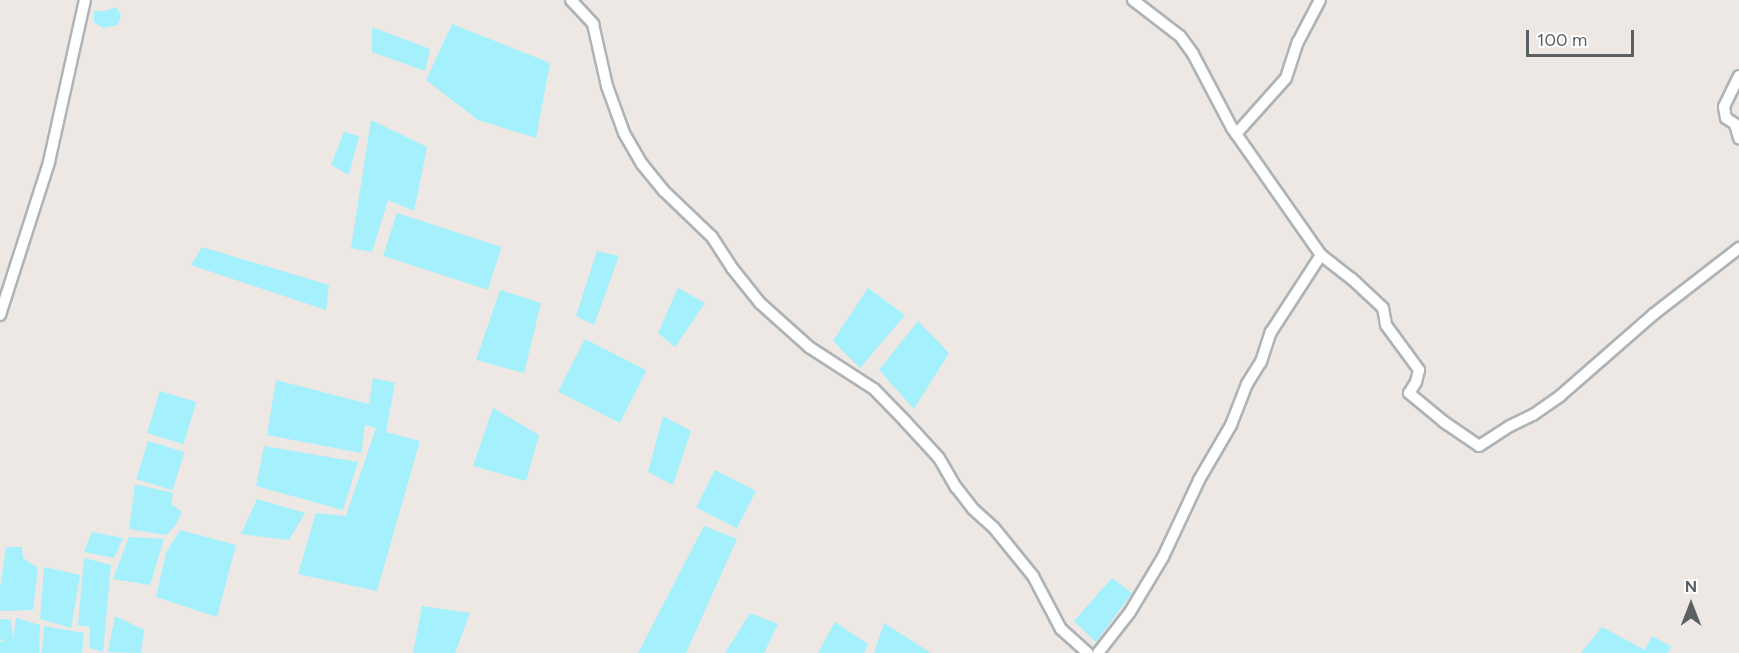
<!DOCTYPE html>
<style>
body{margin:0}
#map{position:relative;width:1739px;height:653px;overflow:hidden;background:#ede8e3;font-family:Figtree,sans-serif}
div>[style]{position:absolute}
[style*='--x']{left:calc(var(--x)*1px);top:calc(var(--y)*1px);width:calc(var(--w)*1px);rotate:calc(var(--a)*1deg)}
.water>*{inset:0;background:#a4f0fc;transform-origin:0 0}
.roads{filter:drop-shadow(2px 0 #aeb3b5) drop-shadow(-2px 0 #aeb3b5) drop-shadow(0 2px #aeb3b5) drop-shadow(0 -2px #aeb3b5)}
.minor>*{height:10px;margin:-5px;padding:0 5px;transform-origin:5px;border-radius:5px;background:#fff}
span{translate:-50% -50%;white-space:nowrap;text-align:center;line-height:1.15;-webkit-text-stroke:5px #fff;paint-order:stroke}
.north{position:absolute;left:1661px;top:575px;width:60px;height:60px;-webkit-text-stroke:4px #fff;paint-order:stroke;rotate:0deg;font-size:16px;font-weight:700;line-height:24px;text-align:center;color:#5b6163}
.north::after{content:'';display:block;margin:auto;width:21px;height:27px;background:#5b6163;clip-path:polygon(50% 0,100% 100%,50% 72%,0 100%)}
.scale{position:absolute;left:1526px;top:30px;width:108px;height:27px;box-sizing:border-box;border:3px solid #5b6163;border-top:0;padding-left:8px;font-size:18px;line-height:21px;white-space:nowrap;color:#5b6163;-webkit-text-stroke:4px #fff;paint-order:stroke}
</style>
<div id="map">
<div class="water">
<i style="clip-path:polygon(116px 7px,121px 15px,118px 25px,103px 28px,94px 22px,94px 11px,105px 11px)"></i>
<i style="clip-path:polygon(452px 24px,550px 63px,536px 138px,478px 120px,426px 80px)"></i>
<i style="clip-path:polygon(372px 27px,430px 49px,425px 71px,372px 52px)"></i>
<i style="clip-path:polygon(371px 120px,427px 147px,414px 211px,388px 200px,372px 252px,351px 248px)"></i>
<i style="clip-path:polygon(344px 132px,359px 136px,349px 175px,331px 165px)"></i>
<i style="left:397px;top:213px;width:110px;height:45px;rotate:18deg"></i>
<i style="clip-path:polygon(202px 247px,329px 285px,326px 310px,191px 265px)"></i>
<i style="clip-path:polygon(597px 251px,619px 256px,594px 325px,576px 316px)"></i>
<i style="clip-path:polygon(678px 288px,705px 303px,675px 347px,658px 333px)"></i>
<i style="clip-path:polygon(868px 288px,905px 315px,860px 368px,833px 341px)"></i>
<i style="clip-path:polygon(500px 290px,541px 303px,524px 373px,476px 360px)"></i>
<i style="clip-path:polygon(918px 321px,949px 353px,914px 409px,879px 370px)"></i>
<i style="left:585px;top:339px;width:69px;height:59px;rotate:27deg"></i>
<i style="clip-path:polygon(373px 378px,395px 383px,386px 432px,420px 441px,377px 591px,298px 574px,316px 513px,346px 516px,376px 428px,365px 425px,361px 453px,267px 435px,276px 380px,369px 404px)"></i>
<i style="left:160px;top:391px;width:38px;height:44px;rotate:17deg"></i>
<i style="clip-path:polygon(493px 408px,539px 435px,526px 481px,473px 466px)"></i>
<i style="clip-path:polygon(663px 416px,691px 431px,673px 485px,648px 472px)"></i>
<i style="left:148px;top:441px;width:38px;height:40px;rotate:17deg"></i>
<i style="clip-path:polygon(264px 446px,358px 462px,343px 510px,256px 486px)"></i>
<i style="left:715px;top:470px;width:46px;height:42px;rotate:27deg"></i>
<i style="clip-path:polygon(135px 484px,173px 493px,171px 504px,182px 512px,175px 526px,166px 535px,129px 529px)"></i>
<i style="clip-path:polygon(257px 499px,305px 513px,289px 540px,241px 534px)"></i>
<i style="clip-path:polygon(704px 526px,737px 539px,686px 653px,638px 653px)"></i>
<i style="clip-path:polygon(180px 530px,236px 545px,217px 617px,156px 597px,166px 553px)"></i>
<i style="clip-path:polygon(92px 532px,123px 538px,114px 558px,84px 552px)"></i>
<i style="clip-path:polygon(129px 537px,164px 539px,150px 585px,113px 579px)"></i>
<i style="clip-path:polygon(6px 547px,22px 547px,23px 558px,38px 568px,33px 610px,0 611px,0 588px)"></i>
<i style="clip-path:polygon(84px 558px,111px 565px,103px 652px,90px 648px,90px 627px,78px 625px)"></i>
<i style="clip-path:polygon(44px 567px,80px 575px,71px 628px,40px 619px)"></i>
<i style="clip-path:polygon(1112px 578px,1132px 593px,1096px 642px,1074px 621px)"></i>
<i style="clip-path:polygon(422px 606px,470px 613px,455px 653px,413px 653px)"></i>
<i style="clip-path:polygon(750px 613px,778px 624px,764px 653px,725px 653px)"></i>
<i style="clip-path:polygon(115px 616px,144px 630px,141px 653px,108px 652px)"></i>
<i style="clip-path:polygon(16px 618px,40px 625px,39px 653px,0 653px,0 641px,6px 642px,0 639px,0 619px,11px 620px,13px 640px)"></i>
<i style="clip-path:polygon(835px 622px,868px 644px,864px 653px,818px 653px)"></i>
<i style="clip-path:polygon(884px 623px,931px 653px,874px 653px)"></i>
<i style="clip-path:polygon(44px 626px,84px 633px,82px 653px,42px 653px)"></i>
<i style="clip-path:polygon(1602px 627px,1645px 650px,1652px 636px,1672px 647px,1667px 653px,1581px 653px)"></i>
</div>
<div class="roads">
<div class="minor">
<i style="--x:571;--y:0;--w:33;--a:47"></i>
<i style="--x:593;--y:24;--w:64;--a:77.3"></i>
<i style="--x:607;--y:86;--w:50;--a:70.1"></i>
<i style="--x:624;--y:133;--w:36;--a:60"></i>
<i style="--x:642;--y:164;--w:35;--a:51"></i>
<i style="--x:664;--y:191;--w:66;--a:43.8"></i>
<i style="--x:712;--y:237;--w:37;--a:57"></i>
<i style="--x:732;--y:268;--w:45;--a:51.3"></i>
<i style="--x:760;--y:303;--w:66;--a:41.9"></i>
<i style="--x:809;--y:347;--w:77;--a:32.9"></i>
<i style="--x:874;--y:389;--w:45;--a:45.9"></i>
<i style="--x:905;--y:421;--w:50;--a:47.4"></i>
<i style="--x:939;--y:458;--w:34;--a:60"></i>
<i style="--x:956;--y:487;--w:28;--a:52"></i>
<i style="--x:973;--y:509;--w:28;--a:42"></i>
<i style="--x:994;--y:528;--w:62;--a:50.9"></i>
<i style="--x:1033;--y:576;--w:60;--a:62.2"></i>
<i style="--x:1061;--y:629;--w:36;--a:42"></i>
<i style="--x:1133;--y:0;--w:59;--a:37.5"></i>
<i style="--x:1180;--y:36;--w:22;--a:54"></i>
<i style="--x:1193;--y:54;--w:84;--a:62.2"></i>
<i style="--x:1232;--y:128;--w:155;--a:55"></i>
<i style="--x:1321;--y:255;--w:39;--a:38"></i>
<i style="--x:1352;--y:279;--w:42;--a:43.1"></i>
<i style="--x:1383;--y:308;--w:17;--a:80"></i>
<i style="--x:1386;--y:325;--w:56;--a:53.7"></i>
<i style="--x:1419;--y:370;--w:12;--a:104"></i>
<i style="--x:1416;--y:382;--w:13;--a:122"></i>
<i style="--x:1409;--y:393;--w:45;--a:39.6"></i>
<i style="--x:1444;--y:422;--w:42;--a:34.4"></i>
<i style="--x:1479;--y:446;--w:37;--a:-33"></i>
<i style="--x:1510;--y:426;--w:25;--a:-26"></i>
<i style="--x:1533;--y:415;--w:33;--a:-35"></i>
<i style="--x:1560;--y:396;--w:125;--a:-41.1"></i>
<i style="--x:1654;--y:314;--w:108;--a:-37.8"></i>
<i style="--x:1739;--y:76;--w:34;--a:116"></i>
<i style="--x:1724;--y:107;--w:11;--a:80"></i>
<i style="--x:1726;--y:118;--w:11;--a:34"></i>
<i style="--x:1735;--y:124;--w:15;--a:74"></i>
<i style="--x:1236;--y:134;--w:75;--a:-48.2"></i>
<i style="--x:1286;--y:78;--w:38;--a:-72"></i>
<i style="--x:1298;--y:42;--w:47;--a:-62.4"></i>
<i style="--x:0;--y:315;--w:161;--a:-72.2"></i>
<i style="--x:49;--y:162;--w:166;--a:-77.5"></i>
<i style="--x:1098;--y:653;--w:52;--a:-52"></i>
<i style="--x:1130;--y:612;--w:64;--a:-59"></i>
<i style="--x:1163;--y:557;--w:85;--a:-64.9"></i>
<i style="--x:1199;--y:480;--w:64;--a:-59.8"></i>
<i style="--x:1231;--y:425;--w:44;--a:-68.7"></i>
<i style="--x:1247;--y:384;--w:26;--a:-58"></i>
<i style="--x:1261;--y:362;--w:32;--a:-72"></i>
<i style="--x:1271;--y:332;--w:92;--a:-57"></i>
</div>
</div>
<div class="north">N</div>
<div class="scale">100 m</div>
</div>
